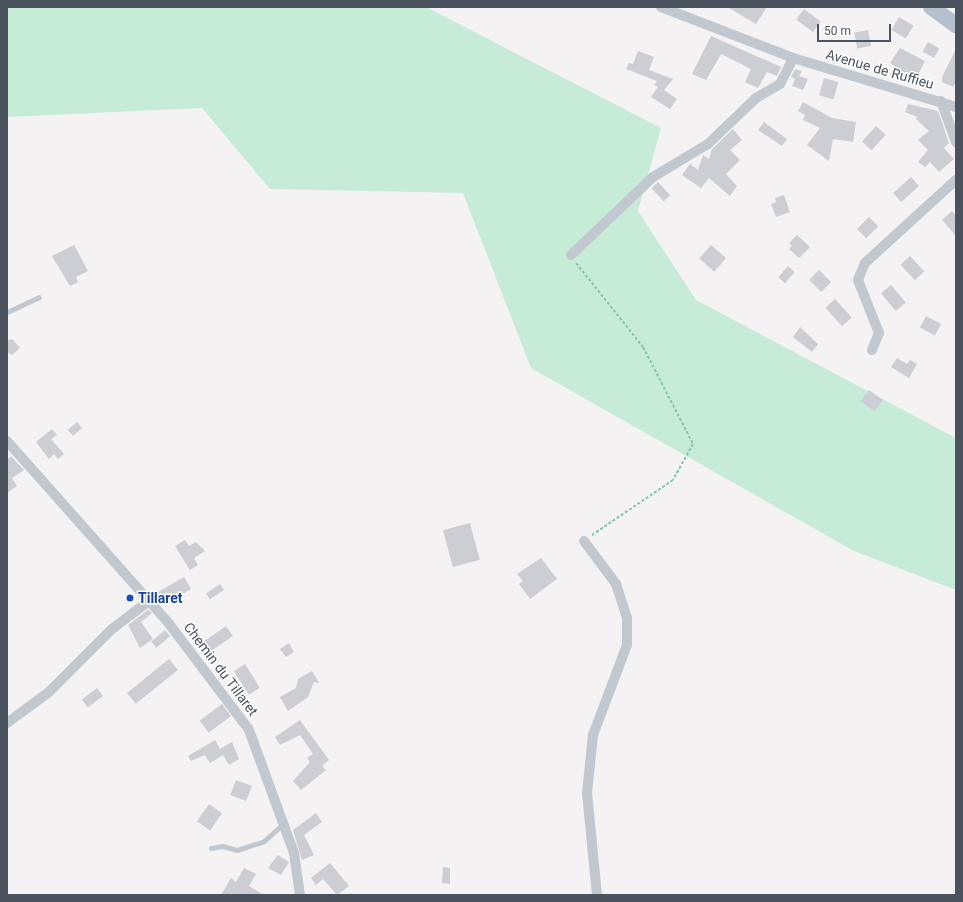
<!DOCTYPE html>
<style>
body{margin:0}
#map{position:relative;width:963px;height:902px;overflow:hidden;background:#f4f2f2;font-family:Roboto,sans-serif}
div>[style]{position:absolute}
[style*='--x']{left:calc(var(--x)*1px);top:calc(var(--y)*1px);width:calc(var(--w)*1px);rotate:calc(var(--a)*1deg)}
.green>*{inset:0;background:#c6ecd8}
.building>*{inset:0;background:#ccced4;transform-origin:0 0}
.path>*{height:2px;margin-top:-1px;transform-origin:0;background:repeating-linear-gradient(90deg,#81c7aa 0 3px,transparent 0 5px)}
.lane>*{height:5px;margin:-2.5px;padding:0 2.5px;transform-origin:2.5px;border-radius:2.5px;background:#c1c8cf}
.street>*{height:10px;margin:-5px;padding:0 5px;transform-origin:5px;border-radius:5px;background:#c1c8cf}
.primary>*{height:16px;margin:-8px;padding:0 8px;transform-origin:8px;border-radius:8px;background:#b5bfcd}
.dots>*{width:11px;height:11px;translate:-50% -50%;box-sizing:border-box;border:2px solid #fff;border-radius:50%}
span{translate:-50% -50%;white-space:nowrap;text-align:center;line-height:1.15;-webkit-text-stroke:3px #fff;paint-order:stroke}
.street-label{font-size:14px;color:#4b535e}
.transit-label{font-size:14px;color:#164399;font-weight:700}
.left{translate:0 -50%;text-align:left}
.frame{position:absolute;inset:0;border:8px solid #4b535e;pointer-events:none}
.scale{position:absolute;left:817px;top:24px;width:74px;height:18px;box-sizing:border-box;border:2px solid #4b535e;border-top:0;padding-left:5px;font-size:12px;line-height:14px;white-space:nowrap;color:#4b535e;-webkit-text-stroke:3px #fff;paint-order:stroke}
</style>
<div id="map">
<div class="green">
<i style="clip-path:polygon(7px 7px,426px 7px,661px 128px,638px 211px,696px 300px,956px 438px,956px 590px,854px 551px,531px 368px,463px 193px,270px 189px,202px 108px,7px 117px)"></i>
</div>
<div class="building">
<i style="clip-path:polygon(727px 7px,767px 7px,756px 24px)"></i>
<i style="left:804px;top:9px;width:21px;height:13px;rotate:37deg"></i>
<i style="left:899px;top:17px;width:17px;height:15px;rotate:31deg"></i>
<i style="left:868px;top:30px;width:16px;height:14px;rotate:79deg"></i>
<i style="clip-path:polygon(711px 36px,781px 67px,777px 76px,767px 72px,758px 88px,745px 82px,751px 69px,721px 54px,706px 80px,692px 74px)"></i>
<i style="left:928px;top:42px;width:13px;height:11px;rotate:29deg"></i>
<i style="clip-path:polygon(900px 48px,925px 61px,914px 83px,890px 74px,895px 66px,890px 63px)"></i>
<i style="clip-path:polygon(956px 49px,956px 82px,953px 87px,942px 82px,942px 77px)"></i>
<i style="clip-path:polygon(638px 51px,654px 57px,649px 70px,673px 79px,664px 90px,677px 99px,670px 109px,651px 97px,658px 87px,654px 85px,657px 81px,626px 69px,629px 63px,633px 64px)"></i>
<i style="clip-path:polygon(795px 69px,802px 71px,799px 76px,808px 79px,803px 90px,792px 86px,795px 79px,791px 77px)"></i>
<i style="left:824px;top:78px;width:15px;height:18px;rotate:16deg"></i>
<i style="clip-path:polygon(803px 102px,832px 118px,856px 122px,853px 142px,833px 139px,829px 161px,807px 145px,820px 128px,803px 120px,805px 115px,798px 111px)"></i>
<i style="clip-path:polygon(908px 104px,938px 111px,949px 143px,944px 148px,954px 159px,939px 172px,930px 162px,925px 167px,918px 162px,928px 150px,918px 140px,929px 131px,916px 119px,917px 117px,905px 112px)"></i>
<i style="clip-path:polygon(764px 122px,787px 139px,782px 146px,758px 130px)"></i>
<i style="left:876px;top:126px;width:13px;height:21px;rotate:42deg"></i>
<i style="clip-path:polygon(733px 129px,742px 140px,730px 150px,740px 160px,726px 174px,737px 186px,730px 196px,709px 178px,701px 188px,682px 175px,690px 164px,698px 170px,703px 155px,709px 159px,712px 149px)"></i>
<i style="left:911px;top:177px;width:12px;height:24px;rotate:48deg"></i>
<i style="left:658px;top:182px;width:18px;height:9px;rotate:47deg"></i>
<i style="clip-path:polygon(784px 195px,790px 212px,776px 217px,771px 204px,776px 202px,775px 198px)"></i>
<i style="clip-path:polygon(952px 211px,956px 216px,956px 236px,942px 220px)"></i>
<i style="left:869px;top:217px;width:13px;height:17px;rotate:45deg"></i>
<i style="clip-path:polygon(797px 235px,810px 247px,799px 258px,789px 249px,792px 246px,789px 243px)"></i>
<i style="clip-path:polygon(74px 245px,88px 271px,76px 277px,78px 282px,70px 286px,52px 256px)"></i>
<i style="left:711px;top:245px;width:20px;height:18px;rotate:41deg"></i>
<i style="left:910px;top:256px;width:21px;height:13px;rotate:47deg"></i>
<i style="left:788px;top:266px;width:9px;height:15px;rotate:41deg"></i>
<i style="left:819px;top:270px;width:17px;height:14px;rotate:45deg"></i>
<i style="left:891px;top:285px;width:23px;height:13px;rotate:50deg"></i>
<i style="left:835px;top:299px;width:25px;height:13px;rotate:48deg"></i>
<i style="left:926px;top:316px;width:17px;height:13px;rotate:28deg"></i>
<i style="clip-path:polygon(800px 327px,818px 344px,812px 352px,793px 337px)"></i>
<i style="clip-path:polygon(12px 339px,20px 348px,12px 355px,7px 352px,7px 341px)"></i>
<i style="clip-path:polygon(897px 358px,907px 364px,910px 360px,917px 364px,909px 378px,891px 367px)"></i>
<i style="left:869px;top:390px;width:17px;height:14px;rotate:36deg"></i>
<i style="left:77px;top:422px;width:8px;height:12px;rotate:50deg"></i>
<i style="clip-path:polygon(52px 429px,57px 435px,51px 439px,64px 454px,58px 459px,54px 454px,49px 459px,36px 442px)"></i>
<i style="clip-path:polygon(11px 456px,24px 470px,12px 478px,17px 486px,7px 493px,7px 460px)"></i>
<i style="left:470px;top:523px;width:38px;height:28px;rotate:75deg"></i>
<i style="clip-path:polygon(185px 540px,189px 546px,196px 542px,205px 551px,194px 558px,198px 565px,190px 570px,175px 546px)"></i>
<i style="clip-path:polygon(541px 558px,557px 579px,530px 599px,519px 584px,523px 581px,517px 574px)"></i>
<i style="left:184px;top:577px;width:14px;height:30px;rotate:60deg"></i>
<i style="left:220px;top:584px;width:7px;height:17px;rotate:56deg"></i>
<i style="clip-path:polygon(148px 610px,152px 613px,141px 622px,153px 639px,140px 648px,128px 625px)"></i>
<i style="left:226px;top:626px;width:12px;height:28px;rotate:55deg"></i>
<i style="left:165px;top:630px;width:8px;height:18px;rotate:50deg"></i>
<i style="clip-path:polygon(289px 643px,294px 652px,286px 657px,280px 649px)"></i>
<i style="left:169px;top:659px;width:14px;height:54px;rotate:51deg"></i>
<i style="left:245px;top:664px;width:28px;height:13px;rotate:58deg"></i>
<i style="clip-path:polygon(312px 671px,319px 683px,314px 682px,308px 697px,288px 711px,280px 697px,296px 688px,298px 679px)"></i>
<i style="left:97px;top:688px;width:10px;height:19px;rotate:53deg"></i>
<i style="left:222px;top:704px;width:15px;height:28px;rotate:53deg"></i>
<i style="clip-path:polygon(300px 720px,329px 760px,322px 766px,326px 770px,301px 790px,293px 781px,310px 762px,307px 758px,313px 754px,300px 735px,280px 745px,275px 737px)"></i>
<i style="clip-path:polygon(215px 740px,220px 749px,232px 742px,239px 759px,229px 765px,223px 755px,210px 763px,205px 755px,191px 761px,188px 756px)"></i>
<i style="left:236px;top:780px;width:17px;height:16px;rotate:21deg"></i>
<i style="left:209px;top:804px;width:16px;height:21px;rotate:35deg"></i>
<i style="clip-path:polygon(316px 813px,322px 822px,304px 835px,314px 855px,302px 860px,293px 830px)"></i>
<i style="clip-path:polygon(278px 855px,289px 862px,281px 875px,268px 868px)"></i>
<i style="clip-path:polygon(330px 863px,349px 886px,337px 895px,323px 879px,316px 885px,311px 878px)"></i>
<i style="clip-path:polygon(443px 867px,450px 868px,450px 884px,442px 883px)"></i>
<i style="clip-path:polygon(244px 868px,256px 874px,249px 886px,264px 895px,221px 895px,231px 878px,236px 882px)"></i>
</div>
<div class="path">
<i style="--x:576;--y:263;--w:107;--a:51.4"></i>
<i style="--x:643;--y:347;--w:109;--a:62.7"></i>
<i style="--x:693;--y:444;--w:41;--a:119.1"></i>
<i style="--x:673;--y:480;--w:98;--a:145.8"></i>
</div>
<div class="lane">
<i style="--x:7;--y:312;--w:35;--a:-25"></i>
<i style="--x:211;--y:848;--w:11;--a:-10"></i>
<i style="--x:222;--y:846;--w:16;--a:15"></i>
<i style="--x:237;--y:850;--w:28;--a:-18"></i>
<i style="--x:264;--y:841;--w:25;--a:-42"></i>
</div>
<div class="street">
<i style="--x:661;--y:7;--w:142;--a:21.1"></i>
<i style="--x:793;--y:58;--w:170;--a:16.7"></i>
<i style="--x:941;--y:101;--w:44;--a:69.9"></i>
<i style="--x:571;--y:255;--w:113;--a:-43.6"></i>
<i style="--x:653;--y:177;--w:64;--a:-31"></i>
<i style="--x:708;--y:144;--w:66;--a:-43.8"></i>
<i style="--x:756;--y:98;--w:28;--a:-30"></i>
<i style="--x:780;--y:84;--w:29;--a:-63"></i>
<i style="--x:872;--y:350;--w:18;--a:-68"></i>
<i style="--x:879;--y:333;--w:57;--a:-111.6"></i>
<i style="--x:858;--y:280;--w:18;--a:-68"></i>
<i style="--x:865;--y:263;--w:123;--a:-42.4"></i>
<i style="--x:7;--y:441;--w:241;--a:48.4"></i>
<i style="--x:167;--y:621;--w:136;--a:53"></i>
<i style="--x:249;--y:730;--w:131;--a:69.9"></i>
<i style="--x:294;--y:853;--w:42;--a:81.9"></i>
<i style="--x:584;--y:541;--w:54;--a:53.3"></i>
<i style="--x:616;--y:584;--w:36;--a:72"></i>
<i style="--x:627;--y:618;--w:27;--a:90"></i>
<i style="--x:627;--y:645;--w:96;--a:110.7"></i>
<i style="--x:593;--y:735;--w:58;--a:95.9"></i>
<i style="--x:587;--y:793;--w:102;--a:84.4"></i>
<i style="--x:7;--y:723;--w:52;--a:-36.4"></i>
<i style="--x:49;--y:692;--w:89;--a:-45"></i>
<i style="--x:112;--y:629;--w:46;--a:-37.1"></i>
</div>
<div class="primary">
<i style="--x:931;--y:7;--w:31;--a:36"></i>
</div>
<div class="dots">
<i style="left:130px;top:598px;background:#1a4fb4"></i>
</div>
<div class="street-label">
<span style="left:880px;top:69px;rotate:16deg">Avenue de Ruffieu</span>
<span style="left:221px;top:669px;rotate:53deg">Chemin du Tillaret</span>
</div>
<div class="transit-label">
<span class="left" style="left:138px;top:598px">Tillaret</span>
</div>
<div class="frame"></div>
<div class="scale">50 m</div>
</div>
